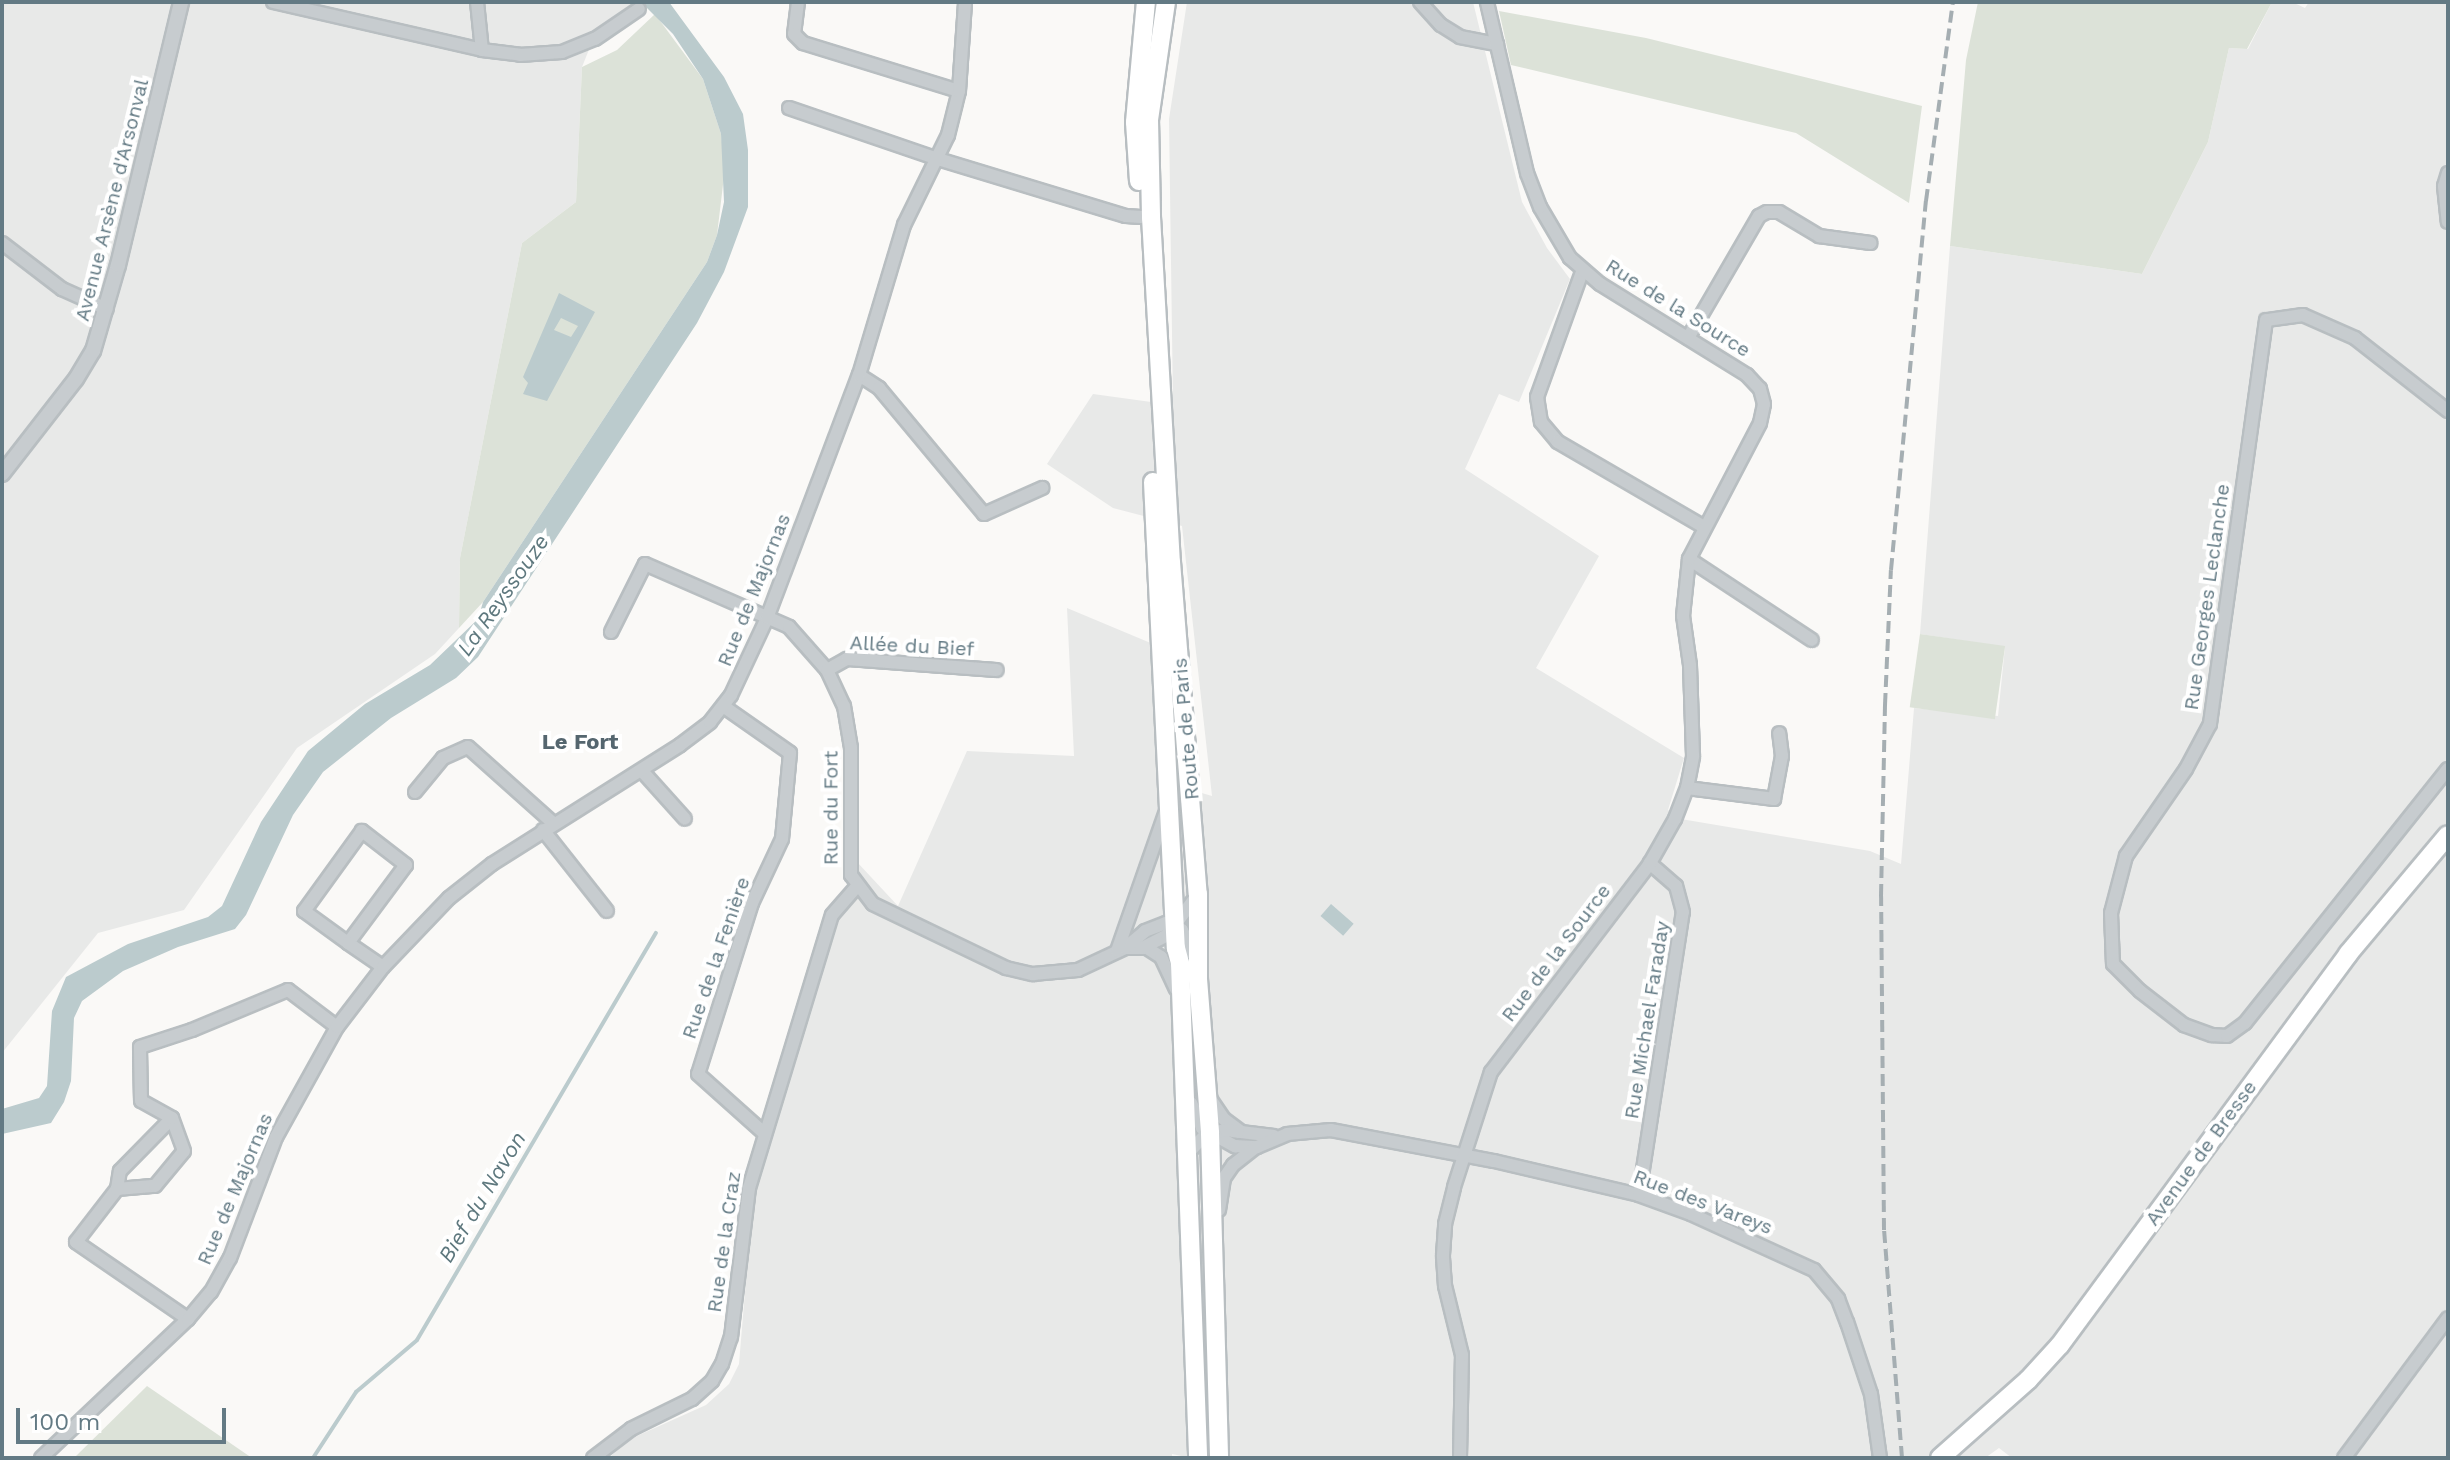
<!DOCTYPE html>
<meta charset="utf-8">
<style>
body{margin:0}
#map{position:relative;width:2450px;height:1460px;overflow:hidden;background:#faf9f7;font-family:"Work Sans",sans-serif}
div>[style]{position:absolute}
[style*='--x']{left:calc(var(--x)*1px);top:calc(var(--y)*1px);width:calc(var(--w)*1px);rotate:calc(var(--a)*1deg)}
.built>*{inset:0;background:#e8e9e8}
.green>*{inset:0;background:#dce2d8;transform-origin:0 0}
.water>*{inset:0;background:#bbcbcd;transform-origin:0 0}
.stream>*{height:4px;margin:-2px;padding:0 2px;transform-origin:2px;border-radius:2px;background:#bbcbcd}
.roads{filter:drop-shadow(2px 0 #b8bec1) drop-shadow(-2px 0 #b8bec1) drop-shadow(0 2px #b8bec1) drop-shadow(0 -2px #b8bec1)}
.minor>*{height:12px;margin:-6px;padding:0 6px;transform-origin:6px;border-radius:6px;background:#c7cccf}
.tertiary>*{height:14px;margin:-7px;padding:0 7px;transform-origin:7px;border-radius:7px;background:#c7cccf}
.primary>*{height:18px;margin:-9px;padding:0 9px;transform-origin:9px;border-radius:9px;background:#fff}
.rail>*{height:4px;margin-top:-2px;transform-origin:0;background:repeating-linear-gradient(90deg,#a5aeb2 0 12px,transparent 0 18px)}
span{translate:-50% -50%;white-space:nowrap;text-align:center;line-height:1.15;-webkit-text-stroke:8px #fff;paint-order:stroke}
.street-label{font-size:20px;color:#637a84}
.water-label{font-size:22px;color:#5e787e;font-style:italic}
.neighbourhood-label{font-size:22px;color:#55666f;font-weight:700}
.frame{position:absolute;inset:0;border:4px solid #637a84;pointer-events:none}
.scale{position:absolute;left:16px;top:1408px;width:210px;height:36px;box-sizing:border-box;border:4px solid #637a84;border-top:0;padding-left:10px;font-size:24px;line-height:28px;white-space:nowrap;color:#637a84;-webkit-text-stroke:6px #fff;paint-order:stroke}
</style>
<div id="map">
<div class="built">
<i style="clip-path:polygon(2px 2px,635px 2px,598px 27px,582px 67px,576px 202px,522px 243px,460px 558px,459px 628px,435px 654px,297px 748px,184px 910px,98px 933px,2px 1053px)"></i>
<i style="clip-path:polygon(1187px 2px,1473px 2px,1522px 202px,1547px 248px,1570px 279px,1519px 402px,1499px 394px,1465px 469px,1599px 556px,1536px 668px,1684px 758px,1668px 810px,1681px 819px,1870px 851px,1901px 864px,1914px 708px,1998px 716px,2005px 647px,1920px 634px,1950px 246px,2142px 274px,2208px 142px,2229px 48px,2248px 49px,2272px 2px,2292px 2px,2305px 8px,2309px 2px,2448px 2px,2448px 1458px,2012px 1458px,1999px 1448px,1985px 1458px,1191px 1458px,1172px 1454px,1172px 1458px,609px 1458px,628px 1440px,706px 1405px,729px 1384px,739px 1364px,753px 1196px,857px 862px,898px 906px,967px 751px,1074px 756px,1067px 608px,1153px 644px,1161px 781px,1212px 796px,1182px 526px,1113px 508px,1047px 464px,1093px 394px,1173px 405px,1169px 119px)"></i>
</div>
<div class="green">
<i style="clip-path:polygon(1978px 2px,2272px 2px,2247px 49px,2229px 48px,2208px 142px,2142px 274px,1950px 246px,1966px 60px)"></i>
<i style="clip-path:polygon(1499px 11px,1646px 38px,1922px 106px,1909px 203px,1796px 133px,1511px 65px)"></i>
<i style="clip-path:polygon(655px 14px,703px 79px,721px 134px,725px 168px,717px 235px,707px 262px,483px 602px,459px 628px,460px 558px,522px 243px,576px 202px,582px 67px,617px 50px)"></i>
<i style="left:1920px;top:634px;width:86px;height:74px;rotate:8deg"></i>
<i style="clip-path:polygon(147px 1386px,252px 1458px,74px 1458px)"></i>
</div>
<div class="water">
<i style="clip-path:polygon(641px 2px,669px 2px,724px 77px,743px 114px,748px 150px,748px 207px,724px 272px,697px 323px,478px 657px,456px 678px,391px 718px,323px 772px,293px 815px,246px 915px,235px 929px,178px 947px,123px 971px,82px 1001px,74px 1018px,71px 1081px,64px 1102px,51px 1123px,2px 1134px,2px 1109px,39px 1098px,47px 1086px,52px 1011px,66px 977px,128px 944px,208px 917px,222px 906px,261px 822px,308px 751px,365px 704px,430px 665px,478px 619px,483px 602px,707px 262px,717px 235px,724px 202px,721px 134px,703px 79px,673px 34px)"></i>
<i style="clip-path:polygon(evenodd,559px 293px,595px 312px,547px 401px,523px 394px,528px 383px,523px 377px,559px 293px,561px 318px,578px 326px,571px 337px,554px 330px,561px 318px)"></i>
<i style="left:1331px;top:904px;width:30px;height:16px;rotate:41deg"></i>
</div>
<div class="stream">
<i style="--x:313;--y:1458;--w:79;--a:-56.9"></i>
<i style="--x:356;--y:1392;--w:80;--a:-40.4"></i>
<i style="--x:417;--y:1340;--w:472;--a:-59.6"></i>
</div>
<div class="roads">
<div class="minor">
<i style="--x:273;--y:2;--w:214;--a:12.9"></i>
<i style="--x:482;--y:50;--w:38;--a:7"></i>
<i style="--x:520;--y:55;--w:42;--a:-4.1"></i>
<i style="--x:562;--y:52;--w:35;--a:-22"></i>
<i style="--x:595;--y:39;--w:53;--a:-34.3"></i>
<i style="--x:477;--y:2;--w:48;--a:84.1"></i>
<i style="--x:798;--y:2;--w:32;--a:97"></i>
<i style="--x:794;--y:34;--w:13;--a:45"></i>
<i style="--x:803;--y:43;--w:163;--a:17.1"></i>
<i style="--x:1420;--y:2;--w:31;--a:48"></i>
<i style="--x:1441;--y:25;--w:22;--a:32"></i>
<i style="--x:1460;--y:37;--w:38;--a:11"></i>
<i style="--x:789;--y:108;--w:157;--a:18.9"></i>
<i style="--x:938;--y:159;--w:196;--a:16.9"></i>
<i style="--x:1126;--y:216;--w:15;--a:4"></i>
<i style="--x:2448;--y:173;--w:14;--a:107"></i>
<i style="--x:2444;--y:186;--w:36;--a:84"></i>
<i style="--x:2;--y:243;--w:76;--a:37.5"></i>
<i style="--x:62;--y:289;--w:49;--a:24"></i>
<i style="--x:1582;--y:272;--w:133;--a:109.8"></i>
<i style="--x:1537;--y:397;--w:25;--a:81"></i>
<i style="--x:1541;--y:422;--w:26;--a:50"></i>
<i style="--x:1558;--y:442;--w:169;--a:30.2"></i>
<i style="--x:1688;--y:338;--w:141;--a:-59.8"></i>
<i style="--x:1759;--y:216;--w:9;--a:-27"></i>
<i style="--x:1767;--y:212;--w:12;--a:0"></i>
<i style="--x:1779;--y:212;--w:47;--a:31"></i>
<i style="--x:1819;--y:236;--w:52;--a:7.7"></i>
<i style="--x:859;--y:375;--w:24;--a:33"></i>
<i style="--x:879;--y:388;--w:164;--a:50.2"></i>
<i style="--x:984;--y:514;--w:64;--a:-24.1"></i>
<i style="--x:2448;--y:411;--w:118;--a:-141.9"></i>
<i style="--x:2355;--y:338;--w:57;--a:-156.1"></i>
<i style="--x:2303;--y:315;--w:37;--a:172"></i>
<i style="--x:2266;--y:320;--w:408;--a:97.9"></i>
<i style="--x:2210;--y:724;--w:51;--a:118.1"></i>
<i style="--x:2186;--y:769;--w:106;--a:124.6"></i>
<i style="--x:2126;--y:856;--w:59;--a:104.7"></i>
<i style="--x:2111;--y:913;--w:51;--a:87.8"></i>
<i style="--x:2113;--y:964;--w:38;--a:45"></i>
<i style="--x:2140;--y:991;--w:56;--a:37.7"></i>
<i style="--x:2184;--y:1025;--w:30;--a:20"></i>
<i style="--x:2212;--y:1035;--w:15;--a:4"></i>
<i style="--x:2227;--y:1036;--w:22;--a:-36"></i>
<i style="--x:2245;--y:1023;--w:325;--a:-51.4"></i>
<i style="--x:1689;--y:559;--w:147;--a:33.4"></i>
<i style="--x:611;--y:632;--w:76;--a:-63.4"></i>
<i style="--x:645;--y:564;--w:157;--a:23.6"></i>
<i style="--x:789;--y:627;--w:57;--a:48.5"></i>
<i style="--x:827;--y:670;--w:40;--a:65"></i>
<i style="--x:844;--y:706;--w:43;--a:80.5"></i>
<i style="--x:851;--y:748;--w:127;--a:90"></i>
<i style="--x:851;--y:875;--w:36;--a:53"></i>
<i style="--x:873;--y:904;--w:148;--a:25.7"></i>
<i style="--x:1006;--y:968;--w:28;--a:13"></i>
<i style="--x:1033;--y:974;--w:45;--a:-5.1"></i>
<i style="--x:1078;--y:970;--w:52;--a:-25.1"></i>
<i style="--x:1125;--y:948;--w:22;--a:0"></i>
<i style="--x:1147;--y:948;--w:17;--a:33"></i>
<i style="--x:1161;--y:957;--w:35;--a:65"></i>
<i style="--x:827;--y:670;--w:23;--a:-29"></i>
<i style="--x:847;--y:659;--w:150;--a:4.2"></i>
<i style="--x:723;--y:706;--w:82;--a:35"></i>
<i style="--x:790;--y:753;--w:86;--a:95.3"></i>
<i style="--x:782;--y:839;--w:71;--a:115.1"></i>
<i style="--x:752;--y:903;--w:179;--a:107.5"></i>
<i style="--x:698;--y:1074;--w:90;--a:41.8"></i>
<i style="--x:642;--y:771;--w:64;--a:48.1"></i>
<i style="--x:1687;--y:788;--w:88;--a:7.2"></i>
<i style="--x:1774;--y:799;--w:44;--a:-79.5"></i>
<i style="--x:1782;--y:756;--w:23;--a:-97"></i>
<i style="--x:415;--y:792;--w:44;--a:-50.5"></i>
<i style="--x:443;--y:758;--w:27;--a:-24"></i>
<i style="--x:468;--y:747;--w:115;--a:41.8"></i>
<i style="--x:543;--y:830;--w:103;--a:51.7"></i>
<i style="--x:348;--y:943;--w:97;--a:-53.4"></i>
<i style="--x:406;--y:865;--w:56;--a:-142.3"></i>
<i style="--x:362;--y:831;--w:99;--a:125.9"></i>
<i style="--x:304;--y:911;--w:54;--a:36"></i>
<i style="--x:348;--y:943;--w:42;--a:34.4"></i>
<i style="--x:1125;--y:948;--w:26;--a:-40"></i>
<i style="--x:1145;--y:931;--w:22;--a:-21"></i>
<i style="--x:1166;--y:923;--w:17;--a:24"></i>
<i style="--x:1182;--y:930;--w:25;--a:67"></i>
<i style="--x:1142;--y:948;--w:28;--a:-27"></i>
<i style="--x:1167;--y:935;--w:48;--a:-52.7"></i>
<i style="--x:1117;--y:951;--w:148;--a:-70.7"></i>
<i style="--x:1209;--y:1097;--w:27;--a:56"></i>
<i style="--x:1224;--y:1119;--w:21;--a:37"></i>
<i style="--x:1241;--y:1132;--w:33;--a:7"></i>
<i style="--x:1191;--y:1103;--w:27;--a:66"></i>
<i style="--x:1202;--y:1128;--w:38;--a:29"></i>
<i style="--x:1235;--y:1146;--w:22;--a:3"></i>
<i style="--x:1257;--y:1147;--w:33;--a:-23"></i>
<i style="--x:1287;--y:1134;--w:44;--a:-5.2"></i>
<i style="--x:1331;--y:1130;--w:166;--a:10.8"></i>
<i style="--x:1494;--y:1161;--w:149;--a:13.2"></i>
<i style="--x:1639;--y:1195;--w:55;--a:20.1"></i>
<i style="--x:1691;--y:1214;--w:135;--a:24.5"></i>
<i style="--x:1814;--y:1270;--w:38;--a:50"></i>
<i style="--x:1838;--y:1299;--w:25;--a:69"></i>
<i style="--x:1847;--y:1322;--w:76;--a:71.6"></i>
<i style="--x:1871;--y:1394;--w:65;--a:82"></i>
<i style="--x:1186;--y:1155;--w:29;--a:-46"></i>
<i style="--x:1206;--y:1134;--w:20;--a:-11"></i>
<i style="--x:1226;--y:1130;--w:12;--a:9"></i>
<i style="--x:117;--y:1189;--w:18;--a:-81"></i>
<i style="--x:120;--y:1171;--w:74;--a:-45.5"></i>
<i style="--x:1639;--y:1195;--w:286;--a:-81.2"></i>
<i style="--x:1683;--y:912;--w:27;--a:-105"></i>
<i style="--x:1676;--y:886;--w:35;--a:-139"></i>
<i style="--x:1219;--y:1210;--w:32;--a:-81"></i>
<i style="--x:1224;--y:1178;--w:16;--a:-55"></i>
<i style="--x:1233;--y:1165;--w:29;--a:-38"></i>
<i style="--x:188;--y:1319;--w:136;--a:-145.5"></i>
<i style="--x:76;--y:1242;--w:67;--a:-52.3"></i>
<i style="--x:117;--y:1189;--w:38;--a:-5"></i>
<i style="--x:155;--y:1186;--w:45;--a:-50.4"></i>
<i style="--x:184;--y:1151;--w:35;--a:-110"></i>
<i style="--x:172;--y:1118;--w:35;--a:-151"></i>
<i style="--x:141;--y:1101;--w:54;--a:-91.1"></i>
<i style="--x:140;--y:1047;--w:55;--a:-18.1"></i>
<i style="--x:192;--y:1030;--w:104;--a:-22.6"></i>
<i style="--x:288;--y:990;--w:61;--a:37.1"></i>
<i style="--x:41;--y:1458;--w:202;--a:-43.4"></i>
<i style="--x:188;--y:1319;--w:35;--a:-50"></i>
<i style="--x:211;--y:1292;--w:39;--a:-61"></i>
<i style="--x:230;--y:1258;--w:129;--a:-69.2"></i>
<i style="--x:276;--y:1137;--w:126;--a:-61"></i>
<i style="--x:337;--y:1027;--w:76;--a:-52.5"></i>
<i style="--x:383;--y:967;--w:95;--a:-46.3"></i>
<i style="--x:449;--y:898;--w:55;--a:-38.3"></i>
<i style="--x:492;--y:864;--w:222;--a:-32.3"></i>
<i style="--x:680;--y:745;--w:38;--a:-37"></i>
<i style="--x:710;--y:722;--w:34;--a:-52"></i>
<i style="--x:731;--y:695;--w:85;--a:-64.9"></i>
<i style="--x:767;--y:618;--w:260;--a:-69.3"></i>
<i style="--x:859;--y:375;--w:157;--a:-73.3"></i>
<i style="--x:904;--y:225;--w:100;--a:-63.9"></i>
<i style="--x:948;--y:135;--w:45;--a:-76"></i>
<i style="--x:959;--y:91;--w:89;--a:-86.1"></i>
<i style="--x:593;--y:1458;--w:48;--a:-37.3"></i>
<i style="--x:631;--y:1429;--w:68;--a:-26.2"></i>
<i style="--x:692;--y:1399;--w:27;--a:-42"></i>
<i style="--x:712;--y:1381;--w:20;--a:-60"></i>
<i style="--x:722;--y:1364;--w:28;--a:-72"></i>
<i style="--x:731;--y:1337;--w:150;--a:-83.1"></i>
<i style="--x:749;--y:1188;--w:285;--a:-73.1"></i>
<i style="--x:832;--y:915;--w:38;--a:-49"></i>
<i style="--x:1460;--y:1458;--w:103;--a:-88.9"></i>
<i style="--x:1462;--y:1355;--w:71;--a:-103.8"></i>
<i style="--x:1445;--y:1286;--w:31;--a:-94"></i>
<i style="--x:1443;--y:1255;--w:31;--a:-86"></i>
<i style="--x:1445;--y:1224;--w:38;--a:-76"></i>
<i style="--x:1454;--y:1187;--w:121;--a:-72.2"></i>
<i style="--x:1491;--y:1072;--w:263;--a:-52.7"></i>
<i style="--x:1650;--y:863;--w:51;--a:-60.4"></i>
<i style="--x:1675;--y:819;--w:33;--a:-69"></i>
<i style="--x:1687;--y:788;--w:33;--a:-79"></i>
<i style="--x:1693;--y:756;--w:91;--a:-91.9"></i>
<i style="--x:1690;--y:665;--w:49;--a:-98.1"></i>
<i style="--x:1683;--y:616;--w:57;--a:-84"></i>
<i style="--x:1689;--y:559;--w:153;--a:-62.4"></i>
<i style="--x:1760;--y:423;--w:19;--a:-78"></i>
<i style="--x:1764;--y:404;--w:16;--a:-105"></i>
<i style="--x:1760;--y:389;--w:19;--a:-133"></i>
<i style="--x:1747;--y:375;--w:173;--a:-148.2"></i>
<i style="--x:1600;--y:284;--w:40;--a:-139"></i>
<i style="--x:1570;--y:258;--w:59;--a:-120.5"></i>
<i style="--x:1540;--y:207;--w:36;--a:-111"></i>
<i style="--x:1527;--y:173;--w:176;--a:-103.2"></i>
<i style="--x:2344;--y:1458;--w:174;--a:-53.4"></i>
</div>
<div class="tertiary">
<i style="--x:2;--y:474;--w:120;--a:-52.1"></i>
<i style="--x:76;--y:379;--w:33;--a:-59"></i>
<i style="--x:93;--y:351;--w:90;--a:-73.8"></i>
<i style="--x:118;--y:265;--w:270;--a:-76.5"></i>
</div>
<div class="primary">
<i style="--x:1166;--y:2;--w:119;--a:98.2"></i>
<i style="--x:1149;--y:120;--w:97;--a:88.8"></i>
<i style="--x:1151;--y:217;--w:346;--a:86.7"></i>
<i style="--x:1171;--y:562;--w:333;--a:85.4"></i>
<i style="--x:1198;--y:894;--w:85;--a:90"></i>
<i style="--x:1198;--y:979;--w:154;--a:85.5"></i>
<i style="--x:1210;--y:1133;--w:325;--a:88.4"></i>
<i style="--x:1139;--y:181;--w:59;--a:-93.9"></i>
<i style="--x:1135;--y:122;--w:121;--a:-84.8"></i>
<i style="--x:1153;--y:482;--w:467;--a:87.2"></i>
<i style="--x:1176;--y:948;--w:16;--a:75"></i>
<i style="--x:1180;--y:963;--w:495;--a:87.9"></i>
<i style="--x:1940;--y:1458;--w:118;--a:-41.6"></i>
<i style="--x:2028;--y:1380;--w:47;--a:-47.6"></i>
<i style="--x:2060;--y:1345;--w:486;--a:-53.6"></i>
<i style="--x:2348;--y:954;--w:155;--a:-50"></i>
</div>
</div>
<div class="rail">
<i style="--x:1902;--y:1458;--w:229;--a:-94.5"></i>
<i style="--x:1884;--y:1230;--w:334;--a:-90.5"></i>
<i style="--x:1881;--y:896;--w:191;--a:-88.8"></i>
<i style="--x:1885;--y:705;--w:135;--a:-87.5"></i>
<i style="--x:1891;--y:570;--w:371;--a:-84.6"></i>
<i style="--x:1926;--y:201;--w:201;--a:-82.3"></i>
</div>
<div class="street-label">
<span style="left:112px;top:200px;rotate:-76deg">Avenue Arsène d'Arsonval</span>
<span style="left:1678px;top:308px;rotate:32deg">Rue de la Source</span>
<span style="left:754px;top:590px;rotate:-68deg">Rue de Majornas</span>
<span style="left:2207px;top:597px;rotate:-82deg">Rue Georges Leclanche</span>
<span style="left:912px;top:646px;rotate:3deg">Allée du Bief</span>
<span style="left:1186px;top:729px;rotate:-95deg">Route de Paris</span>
<span style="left:831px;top:808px;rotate:-90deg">Rue du Fort</span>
<span style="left:1556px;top:953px;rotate:-53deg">Rue de la Source</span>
<span style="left:716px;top:958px;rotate:-71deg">Rue de la Fenière</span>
<span style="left:1647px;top:1020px;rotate:-81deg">Rue Michael Faraday</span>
<span style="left:2201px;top:1153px;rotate:-54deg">Avenue de Bresse</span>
<span style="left:235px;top:1189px;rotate:-67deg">Rue de Majornas</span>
<span style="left:1703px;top:1202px;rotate:21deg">Rue des Vareys</span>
<span style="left:724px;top:1242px;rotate:-82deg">Rue de la Craz</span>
</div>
<div class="water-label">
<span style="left:503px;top:595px;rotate:-55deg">La Reyssouze</span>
<span style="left:482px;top:1197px;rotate:-59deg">Bief du Navon</span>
</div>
<div class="neighbourhood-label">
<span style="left:580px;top:742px">Le Fort</span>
</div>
<div class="frame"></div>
<div class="scale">100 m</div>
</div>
